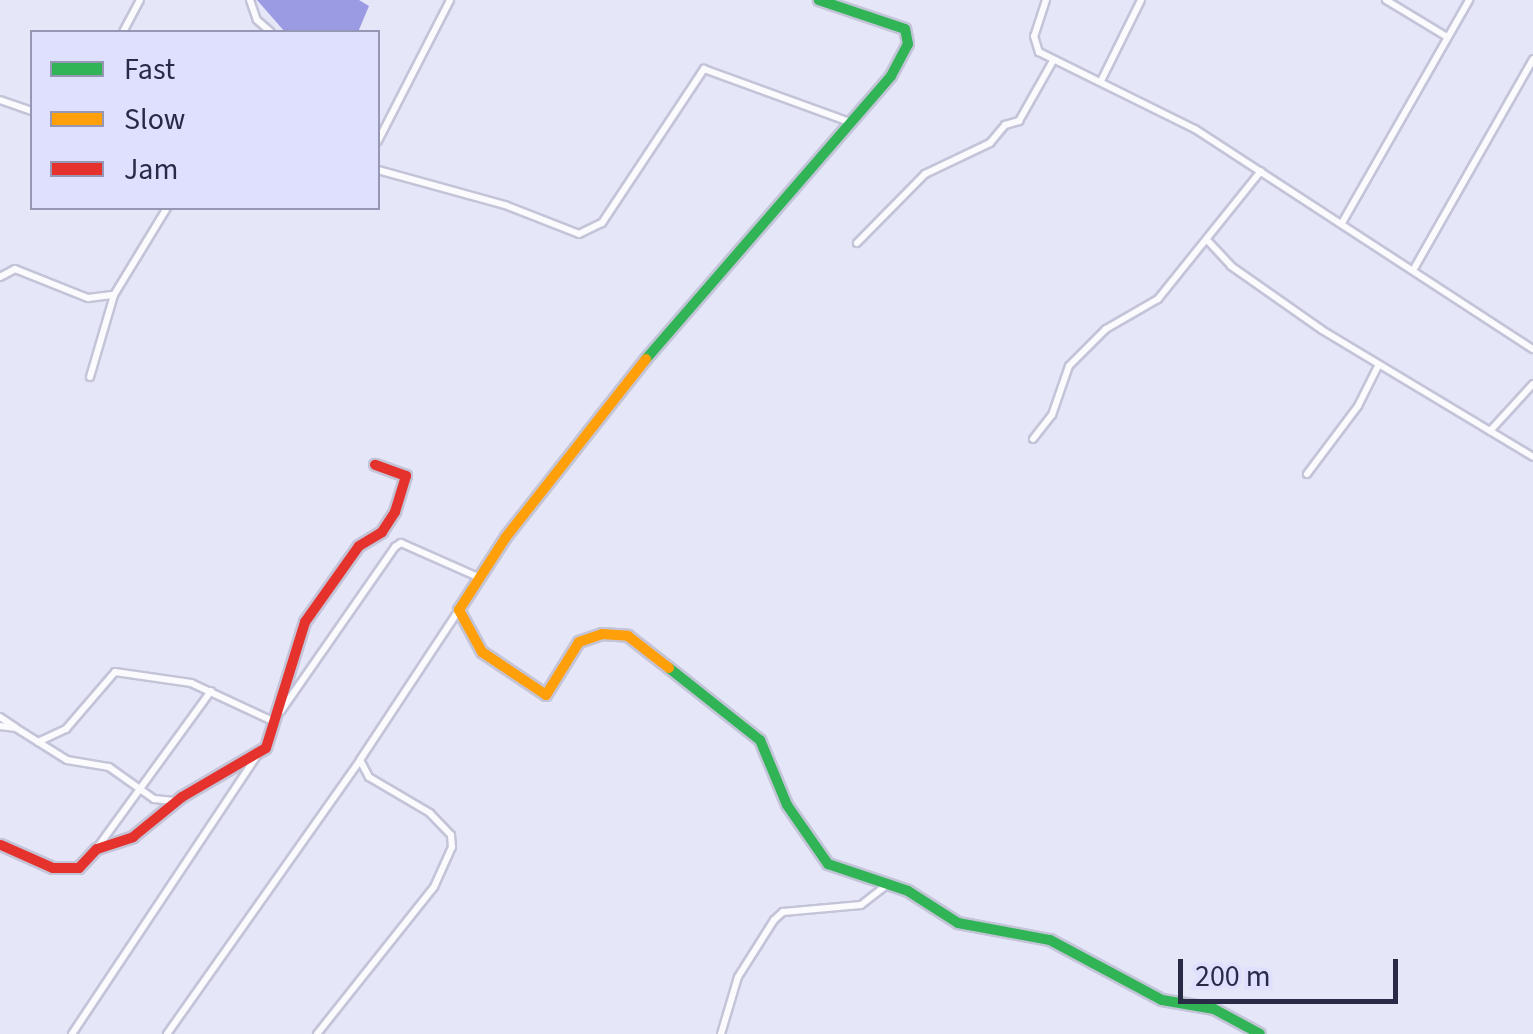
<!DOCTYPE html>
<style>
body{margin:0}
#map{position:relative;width:1533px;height:1034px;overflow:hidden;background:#e5e6f7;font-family:"Source Sans 3",sans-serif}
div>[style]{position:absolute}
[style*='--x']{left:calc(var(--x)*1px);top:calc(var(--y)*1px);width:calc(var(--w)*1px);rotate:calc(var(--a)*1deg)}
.water>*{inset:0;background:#9b9be3}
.roads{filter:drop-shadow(2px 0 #c4c4d9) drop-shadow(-2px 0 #c4c4d9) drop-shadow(0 2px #c4c4d9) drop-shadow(0 -2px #c4c4d9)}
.street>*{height:6px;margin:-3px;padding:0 3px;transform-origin:3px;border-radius:3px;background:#fbfbfe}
.fast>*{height:10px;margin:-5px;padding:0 5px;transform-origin:5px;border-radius:5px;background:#30b455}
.slow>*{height:10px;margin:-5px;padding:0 5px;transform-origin:5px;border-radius:5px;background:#ff9f0a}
.jam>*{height:10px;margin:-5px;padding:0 5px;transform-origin:5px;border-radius:5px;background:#e5322d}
span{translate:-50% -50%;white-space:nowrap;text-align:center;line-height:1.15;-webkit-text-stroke:8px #dee0fe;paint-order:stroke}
.legend{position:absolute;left:30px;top:30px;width:350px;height:180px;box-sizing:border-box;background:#dee0fe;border:2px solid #9697b4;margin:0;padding:12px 18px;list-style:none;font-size:30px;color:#292a46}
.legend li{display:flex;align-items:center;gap:20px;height:50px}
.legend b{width:50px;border:2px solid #9697b4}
.scale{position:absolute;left:1178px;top:959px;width:220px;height:45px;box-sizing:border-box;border:5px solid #292a46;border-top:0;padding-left:12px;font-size:30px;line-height:35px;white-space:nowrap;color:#292a46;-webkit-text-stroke:8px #dee0fe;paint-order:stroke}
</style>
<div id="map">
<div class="water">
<i style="clip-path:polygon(257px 0,359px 0,369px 6px,358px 32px,285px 32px)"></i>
</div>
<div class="roads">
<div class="street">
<i style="--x:250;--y:0;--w:21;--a:71"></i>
<i style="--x:257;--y:20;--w:18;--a:41"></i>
<i style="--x:1046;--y:0;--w:38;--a:108"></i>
<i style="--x:1034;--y:36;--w:17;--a:73"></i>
<i style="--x:1039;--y:52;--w:174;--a:26.3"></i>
<i style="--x:1195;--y:129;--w:403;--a:33.1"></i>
<i style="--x:1386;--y:0;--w:71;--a:31.2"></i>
<i style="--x:123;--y:32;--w:36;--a:-62"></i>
<i style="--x:1102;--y:79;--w:88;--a:-63.7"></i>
<i style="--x:0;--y:100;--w:34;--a:19"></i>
<i style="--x:378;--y:141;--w:158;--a:-62.9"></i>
<i style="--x:378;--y:170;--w:132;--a:15.4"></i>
<i style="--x:505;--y:205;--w:79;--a:21.4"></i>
<i style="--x:579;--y:234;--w:25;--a:-26"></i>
<i style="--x:602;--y:223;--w:185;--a:-56.5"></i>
<i style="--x:704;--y:69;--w:158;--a:20"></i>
<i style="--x:1342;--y:223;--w:257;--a:-60.3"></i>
<i style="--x:1209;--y:242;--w:33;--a:47"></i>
<i style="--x:1231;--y:266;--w:111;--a:35.1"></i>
<i style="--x:1322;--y:330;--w:246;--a:31"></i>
<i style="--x:857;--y:243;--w:97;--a:-45.4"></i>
<i style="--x:925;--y:174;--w:72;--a:-25.5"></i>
<i style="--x:990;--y:143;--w:23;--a:-50"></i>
<i style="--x:1005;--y:125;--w:15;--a:-16"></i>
<i style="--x:1019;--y:121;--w:69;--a:-60.5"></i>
<i style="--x:1415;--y:267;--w:239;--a:-60.4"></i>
<i style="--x:0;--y:277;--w:17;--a:-28"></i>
<i style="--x:15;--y:269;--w:79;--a:21.7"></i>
<i style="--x:88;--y:298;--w:26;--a:-7"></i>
<i style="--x:114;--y:295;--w:102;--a:-58.7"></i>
<i style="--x:90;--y:377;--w:85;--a:-73.7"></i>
<i style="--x:1490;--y:431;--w:64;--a:-47.5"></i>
<i style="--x:1033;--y:439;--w:31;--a:-52"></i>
<i style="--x:1052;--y:415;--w:52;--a:-70.9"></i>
<i style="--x:1069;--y:366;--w:52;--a:-45"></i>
<i style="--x:1106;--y:329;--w:60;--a:-30"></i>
<i style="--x:1158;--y:299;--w:164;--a:-51.2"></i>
<i style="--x:1307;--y:474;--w:85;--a:-53.1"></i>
<i style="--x:1358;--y:406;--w:45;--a:-63.4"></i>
<i style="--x:281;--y:711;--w:200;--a:-55.2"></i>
<i style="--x:395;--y:547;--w:7;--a:-34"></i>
<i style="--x:401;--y:543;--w:86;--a:23.9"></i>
<i style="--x:0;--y:717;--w:18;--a:34"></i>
<i style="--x:0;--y:726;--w:16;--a:7"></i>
<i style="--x:16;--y:728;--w:60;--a:32.1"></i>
<i style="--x:67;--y:760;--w:43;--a:9.5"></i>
<i style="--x:109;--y:767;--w:55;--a:35.4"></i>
<i style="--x:154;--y:799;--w:20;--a:6"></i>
<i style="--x:38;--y:742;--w:31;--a:-25"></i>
<i style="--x:66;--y:729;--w:75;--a:-49.3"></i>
<i style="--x:115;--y:672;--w:77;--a:8.2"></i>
<i style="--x:191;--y:683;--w:93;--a:24.9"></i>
<i style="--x:97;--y:848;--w:194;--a:-54"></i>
<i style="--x:72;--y:1034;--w:338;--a:-56.4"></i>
<i style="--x:167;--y:1034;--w:335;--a:-54.8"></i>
<i style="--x:317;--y:1034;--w:188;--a:-51.5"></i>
<i style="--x:434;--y:887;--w:44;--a:-65.8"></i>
<i style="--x:452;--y:847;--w:12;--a:-95"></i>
<i style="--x:451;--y:835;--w:30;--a:-134"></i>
<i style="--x:430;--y:813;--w:71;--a:-149.5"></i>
<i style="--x:369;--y:777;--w:19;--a:-118"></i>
<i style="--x:360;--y:760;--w:180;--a:-56.6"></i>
<i style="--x:721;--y:1034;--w:59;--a:-73.4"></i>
<i style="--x:738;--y:977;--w:67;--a:-57.7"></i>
<i style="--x:774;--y:920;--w:12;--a:-42"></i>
<i style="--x:783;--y:912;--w:78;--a:-5.1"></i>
<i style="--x:861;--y:905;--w:34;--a:-38"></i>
</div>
<div class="fast">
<i style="--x:646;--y:359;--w:374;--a:-49.1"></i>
<i style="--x:891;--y:76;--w:36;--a:-62"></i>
<i style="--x:908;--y:44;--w:15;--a:-101"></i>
<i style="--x:905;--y:29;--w:91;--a:-161.4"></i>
<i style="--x:669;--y:668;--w:116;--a:38.4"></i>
<i style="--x:760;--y:740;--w:70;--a:67.4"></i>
<i style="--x:787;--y:805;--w:72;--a:55.2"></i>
<i style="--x:828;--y:864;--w:84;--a:18.6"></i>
<i style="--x:908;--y:891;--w:59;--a:32.6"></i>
<i style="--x:958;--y:923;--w:94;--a:10.5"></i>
<i style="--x:1050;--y:940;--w:127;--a:28.2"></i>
<i style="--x:1162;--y:1000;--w:53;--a:9.8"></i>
<i style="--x:1214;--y:1009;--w:52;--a:28.5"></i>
</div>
<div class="slow">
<i style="--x:646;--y:359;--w:226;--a:128.2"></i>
<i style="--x:506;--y:537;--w:87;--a:122.8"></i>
<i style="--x:459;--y:610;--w:48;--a:61.3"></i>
<i style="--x:482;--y:652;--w:77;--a:33.9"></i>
<i style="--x:546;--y:695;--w:62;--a:-58.1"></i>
<i style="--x:579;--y:642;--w:24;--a:-19"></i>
<i style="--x:602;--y:634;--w:26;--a:4"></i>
<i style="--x:628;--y:636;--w:52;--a:38"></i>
</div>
<div class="jam">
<i style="--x:1;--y:845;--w:57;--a:23.9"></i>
<i style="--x:53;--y:868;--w:26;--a:0"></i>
<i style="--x:79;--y:868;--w:26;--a:-47"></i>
<i style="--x:97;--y:849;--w:38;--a:-18"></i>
<i style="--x:133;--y:837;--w:63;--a:-39.2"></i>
<i style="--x:182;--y:797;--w:97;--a:-30.3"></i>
<i style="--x:266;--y:748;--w:132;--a:-72.8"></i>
<i style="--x:305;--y:622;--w:93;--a:-54.6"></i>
<i style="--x:359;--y:546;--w:27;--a:-31"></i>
<i style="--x:382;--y:532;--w:24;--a:-57"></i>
<i style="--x:395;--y:512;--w:38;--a:-73"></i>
<i style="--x:406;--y:476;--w:33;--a:-160"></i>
</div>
</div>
<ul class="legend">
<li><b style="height:12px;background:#30b455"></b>Fast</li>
<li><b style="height:12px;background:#ff9f0a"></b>Slow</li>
<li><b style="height:12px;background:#e5322d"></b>Jam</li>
</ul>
<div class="scale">200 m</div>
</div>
